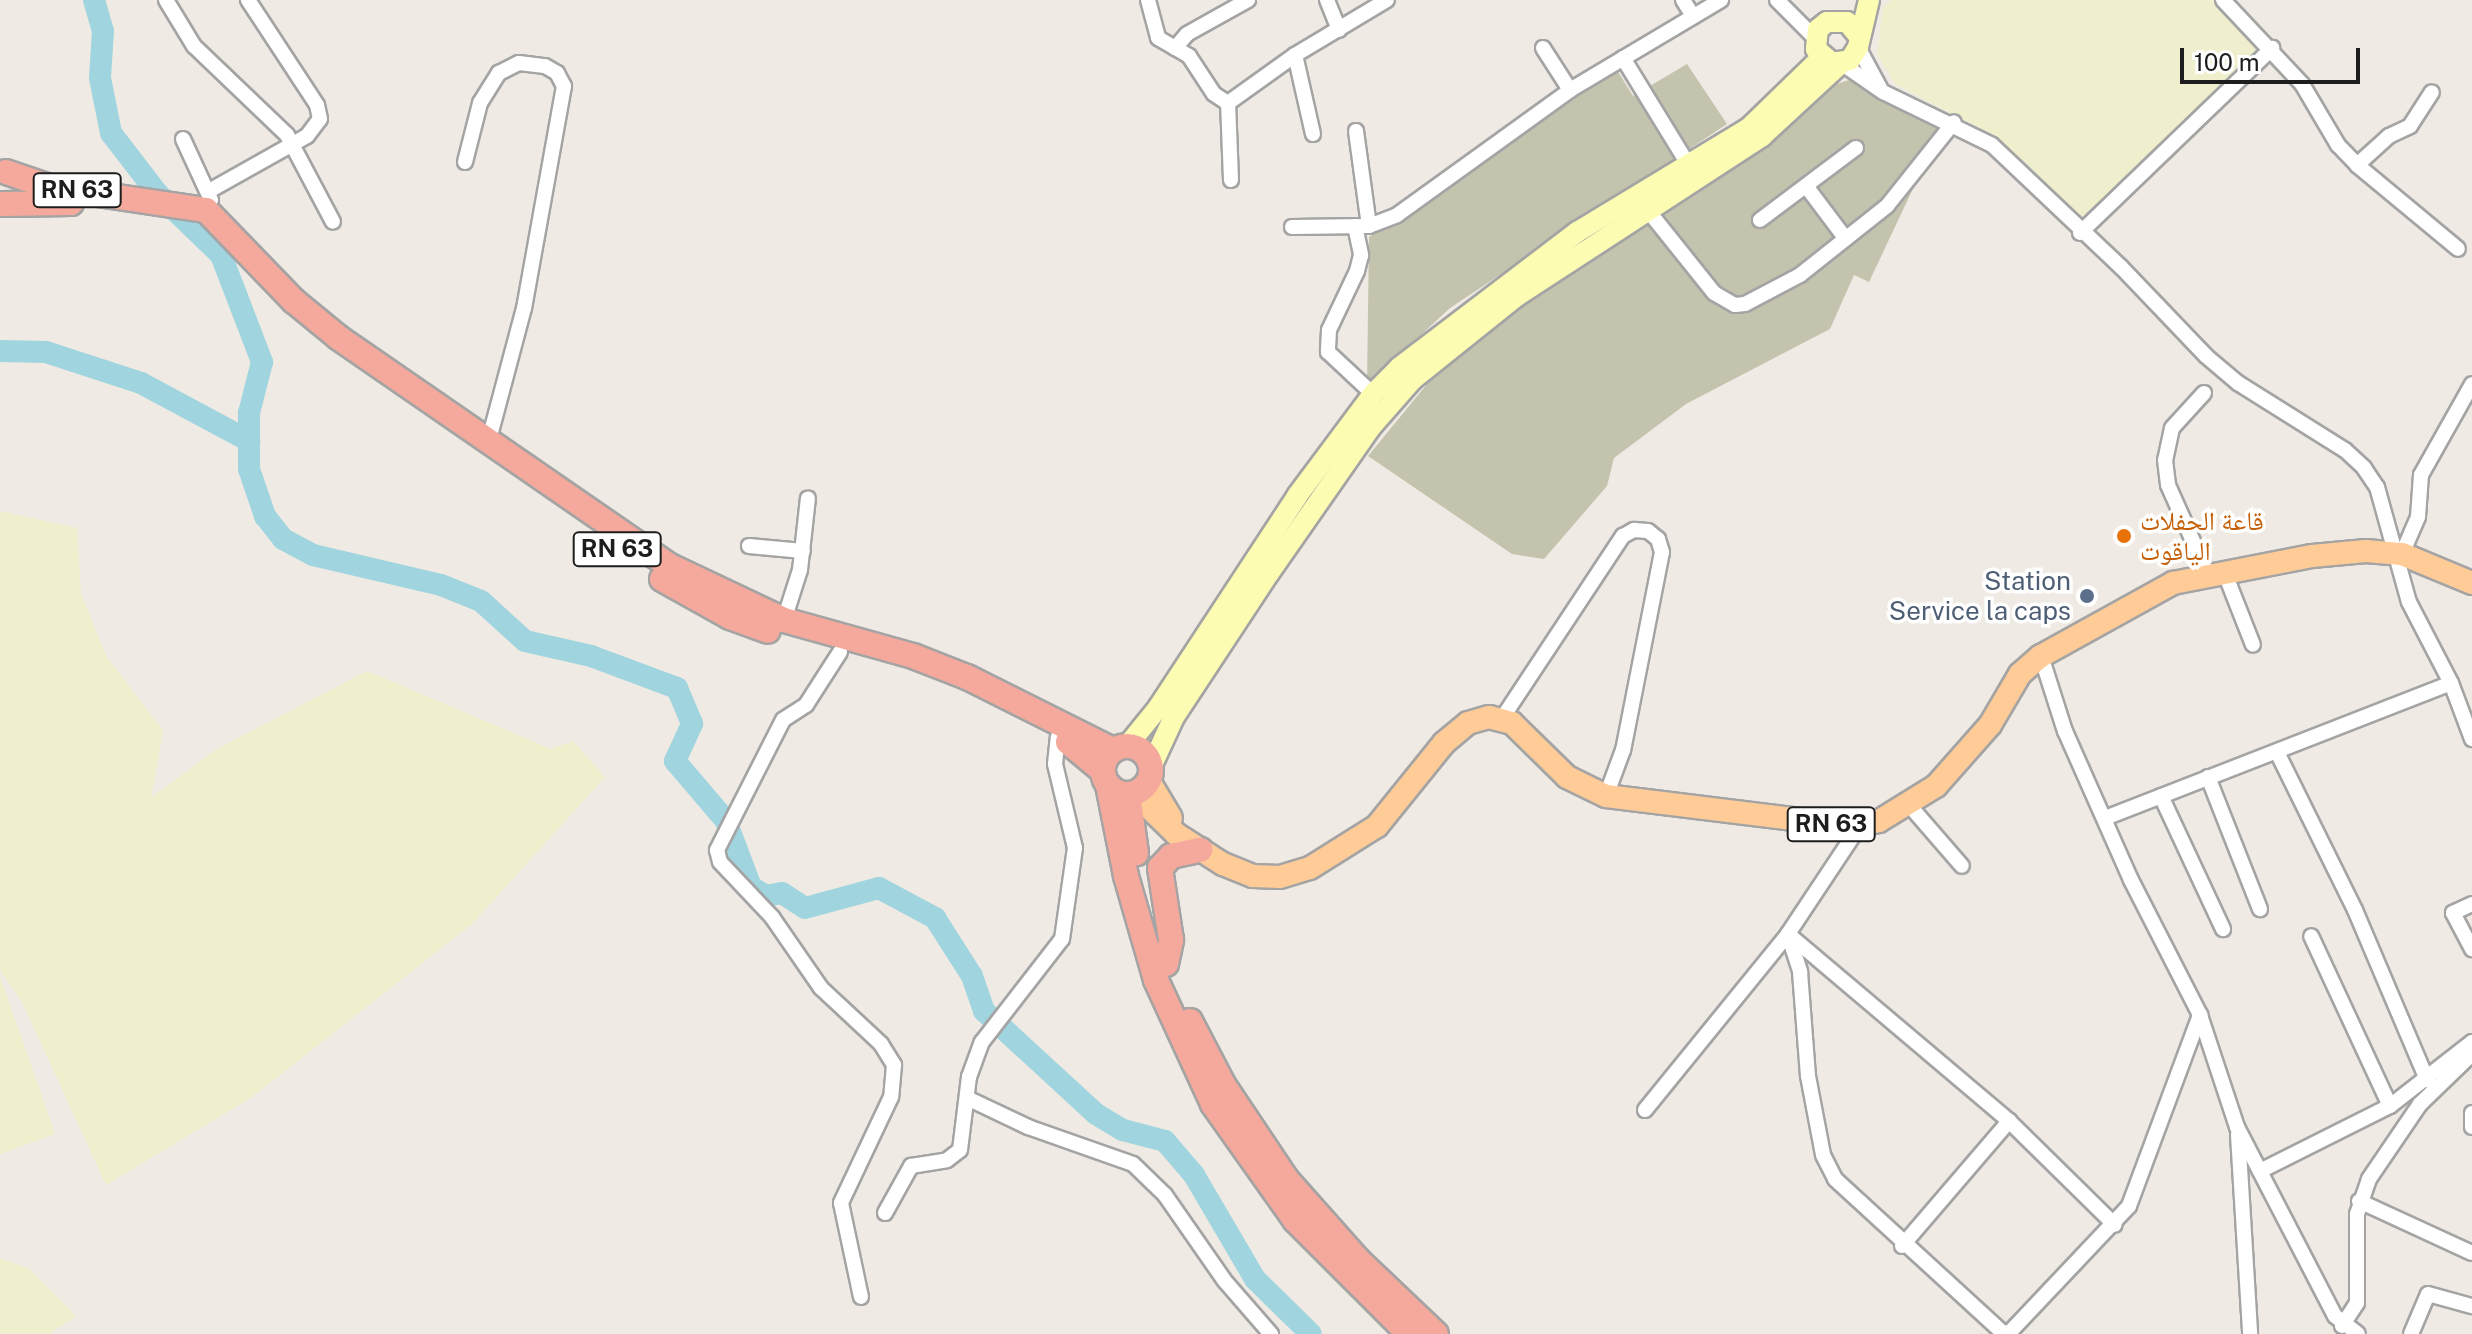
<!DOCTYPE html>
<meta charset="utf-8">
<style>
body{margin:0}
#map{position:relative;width:2472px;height:1334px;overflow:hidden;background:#efeae3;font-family:"Public Sans","Noto Naskh Arabic",sans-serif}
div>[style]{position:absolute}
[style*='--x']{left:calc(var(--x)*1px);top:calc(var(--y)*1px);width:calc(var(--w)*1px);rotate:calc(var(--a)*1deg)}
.construction>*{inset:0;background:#c4c3ae}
.farmland>*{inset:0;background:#efefcd}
.river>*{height:22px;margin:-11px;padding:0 11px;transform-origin:11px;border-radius:11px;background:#a0d5df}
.roads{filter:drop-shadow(2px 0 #a4a4a4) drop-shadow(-2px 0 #a4a4a4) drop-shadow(0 2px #a4a4a4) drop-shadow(0 -2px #a4a4a4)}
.minor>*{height:14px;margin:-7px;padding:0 7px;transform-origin:7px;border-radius:7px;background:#fff}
.secondary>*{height:20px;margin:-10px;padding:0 10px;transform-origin:10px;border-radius:10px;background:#fdfcb3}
.primary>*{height:22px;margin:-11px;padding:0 11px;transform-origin:11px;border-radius:11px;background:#ffcc98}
.trunk>*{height:24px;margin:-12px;padding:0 12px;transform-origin:12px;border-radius:12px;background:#f5a99c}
.trunk>.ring{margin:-12px;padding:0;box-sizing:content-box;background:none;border:24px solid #f5a99c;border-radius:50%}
.dots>*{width:22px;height:22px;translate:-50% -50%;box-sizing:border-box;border:4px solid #fff;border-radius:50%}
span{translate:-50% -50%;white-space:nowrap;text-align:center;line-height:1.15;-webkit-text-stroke:7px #fff;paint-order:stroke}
.shield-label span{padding:2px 6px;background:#fff;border:2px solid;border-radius:6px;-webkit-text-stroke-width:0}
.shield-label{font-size:24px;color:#1d1d1d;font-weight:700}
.food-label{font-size:26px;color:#c56008}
.left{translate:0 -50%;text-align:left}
.service-label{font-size:26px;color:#4e5e75}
.right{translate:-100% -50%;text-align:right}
.scale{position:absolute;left:2180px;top:48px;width:180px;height:36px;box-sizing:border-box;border:4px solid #1d1d1d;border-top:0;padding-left:10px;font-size:24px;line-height:28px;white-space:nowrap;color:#1d1d1d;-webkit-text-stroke:6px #fff;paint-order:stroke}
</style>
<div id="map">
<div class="construction">
<i style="clip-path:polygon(1687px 64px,1727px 124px,1450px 308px,1367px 385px,1369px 237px,1617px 70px,1633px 96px)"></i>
<i style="clip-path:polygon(1849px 80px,1943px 125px,1869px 282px,1854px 275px,1830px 329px,1686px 404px,1614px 458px,1607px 486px,1544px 559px,1512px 554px,1368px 456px,1432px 378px,1514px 310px,1762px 147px,1827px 87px)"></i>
</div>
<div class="farmland">
<i style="clip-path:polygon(1891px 0,2234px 0,2268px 50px,2086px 221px,1991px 134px,1895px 84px,1877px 54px,1883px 7px)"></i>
<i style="clip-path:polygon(0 511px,77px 528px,81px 594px,106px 656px,163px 731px,151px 798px,217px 749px,367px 671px,551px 749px,573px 741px,605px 777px,472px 924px,252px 1097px,106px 1185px,22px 1002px,0 970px)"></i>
<i style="clip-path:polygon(0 976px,55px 1134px,0 1154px)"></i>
<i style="clip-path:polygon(0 1258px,29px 1269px,76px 1316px,49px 1334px,0 1334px)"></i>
</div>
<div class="river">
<i style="--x:94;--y:0;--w:32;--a:74"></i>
<i style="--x:103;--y:31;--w:47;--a:93.7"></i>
<i style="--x:100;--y:78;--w:56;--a:78.7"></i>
<i style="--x:111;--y:133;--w:76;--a:52.5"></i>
<i style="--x:157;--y:193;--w:89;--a:44.1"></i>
<i style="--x:221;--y:255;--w:115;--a:69"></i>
<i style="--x:262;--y:362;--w:53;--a:104.3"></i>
<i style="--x:249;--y:413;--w:56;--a:90"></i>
<i style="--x:249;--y:469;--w:50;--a:71.2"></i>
<i style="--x:265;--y:516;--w:29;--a:52"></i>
<i style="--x:283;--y:539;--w:34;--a:28"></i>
<i style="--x:313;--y:555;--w:131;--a:13.2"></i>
<i style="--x:441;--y:585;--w:43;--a:21.8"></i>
<i style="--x:481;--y:601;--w:59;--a:42.3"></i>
<i style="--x:525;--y:641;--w:68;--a:12.8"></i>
<i style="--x:591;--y:656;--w:92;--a:20.4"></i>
<i style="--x:677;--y:688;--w:39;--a:67"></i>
<i style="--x:692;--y:724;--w:41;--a:114.7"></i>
<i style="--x:675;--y:761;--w:79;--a:49.6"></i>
<i style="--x:726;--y:821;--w:71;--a:69.3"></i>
<i style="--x:751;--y:887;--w:17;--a:31"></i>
<i style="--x:766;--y:896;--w:16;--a:-11"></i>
<i style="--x:782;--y:893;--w:27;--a:33"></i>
<i style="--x:805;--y:908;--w:77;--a:-15.1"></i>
<i style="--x:879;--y:888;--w:64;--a:28.2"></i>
<i style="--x:935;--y:918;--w:69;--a:57.5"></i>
<i style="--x:972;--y:976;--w:37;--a:71"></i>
<i style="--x:984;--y:1011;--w:152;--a:42.6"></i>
<i style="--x:1096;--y:1114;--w:31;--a:31"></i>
<i style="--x:1123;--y:1130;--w:43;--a:14.7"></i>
<i style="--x:1165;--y:1141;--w:45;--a:49.5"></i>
<i style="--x:1194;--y:1175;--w:121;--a:59.6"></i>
<i style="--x:1255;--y:1279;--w:78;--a:44.5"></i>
<i style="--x:0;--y:351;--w:46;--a:1.2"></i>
<i style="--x:46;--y:352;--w:100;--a:18.1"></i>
<i style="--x:141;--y:383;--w:123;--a:28.2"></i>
</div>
<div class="roads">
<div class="minor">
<i style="--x:166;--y:0;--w:54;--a:58.7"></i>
<i style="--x:194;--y:46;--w:129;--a:43.7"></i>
<i style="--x:287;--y:135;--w:98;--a:62.1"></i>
<i style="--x:1148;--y:0;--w:39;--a:75"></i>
<i style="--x:1158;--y:38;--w:36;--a:30"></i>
<i style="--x:1189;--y:56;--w:45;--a:56.7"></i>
<i style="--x:1214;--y:94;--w:17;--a:33"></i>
<i style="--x:1327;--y:0;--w:32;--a:68"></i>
<i style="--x:1683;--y:0;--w:19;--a:58"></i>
<i style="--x:1777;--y:0;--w:54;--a:45"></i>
<i style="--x:2223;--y:0;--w:115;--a:46.8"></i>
<i style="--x:2302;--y:84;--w:71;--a:59.5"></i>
<i style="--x:2338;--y:145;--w:28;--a:46"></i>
<i style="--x:2357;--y:165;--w:131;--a:39.7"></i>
<i style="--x:1858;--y:47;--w:47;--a:61.8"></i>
<i style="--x:1175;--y:48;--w:18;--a:-49"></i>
<i style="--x:1187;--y:34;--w:70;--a:-29.1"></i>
<i style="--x:1543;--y:48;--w:50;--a:57.3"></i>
<i style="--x:1623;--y:58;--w:124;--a:58.5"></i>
<i style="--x:1841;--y:63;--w:51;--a:34.6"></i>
<i style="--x:1883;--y:92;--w:121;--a:25.9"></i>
<i style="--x:1992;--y:145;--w:178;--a:43.4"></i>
<i style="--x:2121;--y:267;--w:123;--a:46.3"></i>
<i style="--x:2206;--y:356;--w:42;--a:40.2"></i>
<i style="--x:2238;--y:383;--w:126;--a:32.1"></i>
<i style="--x:2345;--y:450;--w:26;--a:43"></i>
<i style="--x:2364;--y:468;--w:23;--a:56"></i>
<i style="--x:2377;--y:487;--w:119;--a:74.5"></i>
<i style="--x:2409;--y:602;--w:91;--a:62.6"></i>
<i style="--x:2451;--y:683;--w:60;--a:69.4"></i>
<i style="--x:1356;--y:131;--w:96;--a:82.2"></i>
<i style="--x:1313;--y:134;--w:81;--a:-102.8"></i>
<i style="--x:1295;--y:55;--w:107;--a:-30.9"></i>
<i style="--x:183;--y:139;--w:67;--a:65.3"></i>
<i style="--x:465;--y:162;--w:61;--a:-75.7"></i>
<i style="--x:480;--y:103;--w:36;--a:-58"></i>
<i style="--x:499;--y:73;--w:22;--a:-27"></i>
<i style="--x:519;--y:63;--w:26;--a:7"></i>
<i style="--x:545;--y:66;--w:14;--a:30"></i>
<i style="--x:557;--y:73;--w:15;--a:62"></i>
<i style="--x:564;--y:86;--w:226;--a:100.2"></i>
<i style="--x:524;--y:308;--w:137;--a:104.9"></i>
<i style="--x:2357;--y:165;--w:43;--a:-42.2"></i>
<i style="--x:2389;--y:136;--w:23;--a:-25"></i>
<i style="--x:2410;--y:126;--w:40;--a:-57.1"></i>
<i style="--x:1231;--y:180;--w:77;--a:-92.2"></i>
<i style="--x:1228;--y:103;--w:82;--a:-35.6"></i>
<i style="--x:1806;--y:186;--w:66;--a:53"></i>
<i style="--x:209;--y:191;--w:112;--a:-29.3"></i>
<i style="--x:307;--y:136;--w:21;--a:-53"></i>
<i style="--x:320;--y:119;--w:14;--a:-102"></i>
<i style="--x:317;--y:105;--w:126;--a:-123.3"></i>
<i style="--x:1646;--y:208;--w:109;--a:51.3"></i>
<i style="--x:1714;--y:293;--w:24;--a:30"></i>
<i style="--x:1735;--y:305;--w:10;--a:-6"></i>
<i style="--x:1745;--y:304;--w:62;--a:-27.8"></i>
<i style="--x:1800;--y:275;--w:111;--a:-38.4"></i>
<i style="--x:1887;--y:206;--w:107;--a:-51.4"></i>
<i style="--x:1760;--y:220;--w:120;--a:-36.9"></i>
<i style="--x:1355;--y:226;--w:30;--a:78"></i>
<i style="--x:1361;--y:255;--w:16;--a:104"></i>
<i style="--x:1357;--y:271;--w:65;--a:115.4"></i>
<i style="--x:1329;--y:330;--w:22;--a:93"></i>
<i style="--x:1328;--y:352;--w:62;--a:43"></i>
<i style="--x:1292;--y:227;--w:77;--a:-0.7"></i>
<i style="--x:1369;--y:226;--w:30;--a:-21"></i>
<i style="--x:1397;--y:215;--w:213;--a:-35.8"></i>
<i style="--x:1570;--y:90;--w:176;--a:-30.8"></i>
<i style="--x:2080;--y:233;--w:267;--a:-43.9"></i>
<i style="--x:2204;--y:393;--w:47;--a:132.4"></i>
<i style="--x:2172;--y:428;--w:33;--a:102"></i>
<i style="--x:2165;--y:460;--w:25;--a:83"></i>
<i style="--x:2168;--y:485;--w:98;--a:66"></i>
<i style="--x:749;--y:546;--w:54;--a:5.3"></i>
<i style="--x:2402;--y:554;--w:40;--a:-66.6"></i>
<i style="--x:2418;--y:517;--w:42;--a:-85.9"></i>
<i style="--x:2421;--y:475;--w:104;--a:-60.7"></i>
<i style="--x:2224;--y:571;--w:79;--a:68.6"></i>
<i style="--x:784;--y:620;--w:52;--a:-72.3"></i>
<i style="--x:800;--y:570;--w:72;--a:-83.7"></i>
<i style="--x:840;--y:652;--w:63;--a:122.7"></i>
<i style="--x:806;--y:705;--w:27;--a:147"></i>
<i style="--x:783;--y:720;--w:146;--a:116.9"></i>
<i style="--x:717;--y:850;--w:12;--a:76"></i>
<i style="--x:720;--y:862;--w:76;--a:46.6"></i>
<i style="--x:772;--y:917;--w:86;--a:55.4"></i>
<i style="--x:821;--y:988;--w:82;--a:43"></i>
<i style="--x:881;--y:1044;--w:25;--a:58"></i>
<i style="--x:894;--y:1065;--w:32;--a:95"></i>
<i style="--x:891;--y:1097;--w:117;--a:115.3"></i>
<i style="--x:841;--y:1203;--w:96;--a:78"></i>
<i style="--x:2041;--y:656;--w:79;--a:72.3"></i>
<i style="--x:2065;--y:731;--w:163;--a:66.1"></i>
<i style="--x:2131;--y:880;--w:152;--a:62.9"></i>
<i style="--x:2200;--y:1015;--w:118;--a:71.7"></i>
<i style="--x:2237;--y:1127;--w:213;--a:62.6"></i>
<i style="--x:2335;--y:1316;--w:29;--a:38"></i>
<i style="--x:1501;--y:720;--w:221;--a:-56.5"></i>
<i style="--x:1623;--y:536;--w:13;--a:-29"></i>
<i style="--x:1634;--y:530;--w:14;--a:4"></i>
<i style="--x:1648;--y:531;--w:13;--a:39"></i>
<i style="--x:1658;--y:539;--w:14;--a:73"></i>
<i style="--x:1662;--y:552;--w:202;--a:101.1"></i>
<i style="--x:1623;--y:750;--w:49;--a:110.3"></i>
<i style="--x:2277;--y:752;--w:176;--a:63.7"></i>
<i style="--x:2355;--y:910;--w:185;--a:67"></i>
<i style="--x:2208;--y:777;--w:142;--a:68.5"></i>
<i style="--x:2161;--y:796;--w:147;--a:65"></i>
<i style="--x:1910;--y:806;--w:79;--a:49.1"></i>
<i style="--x:2105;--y:818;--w:371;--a:-21.3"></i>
<i style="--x:1861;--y:824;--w:132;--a:123.6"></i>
<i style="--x:1788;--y:934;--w:40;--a:72"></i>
<i style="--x:1800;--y:972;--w:104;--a:85.6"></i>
<i style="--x:1808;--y:1076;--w:80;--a:79.2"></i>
<i style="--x:1823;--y:1155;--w:27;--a:63"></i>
<i style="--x:1835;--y:1179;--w:228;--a:42.5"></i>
<i style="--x:2003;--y:1333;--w:7;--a:-8"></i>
<i style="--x:2010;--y:1332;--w:173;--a:-46.6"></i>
<i style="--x:2129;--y:1206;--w:204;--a:-69.6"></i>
<i style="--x:2472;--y:904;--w:21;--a:155"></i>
<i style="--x:2453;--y:913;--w:41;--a:62.2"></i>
<i style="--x:967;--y:1098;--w:68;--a:25.4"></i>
<i style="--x:1028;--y:1127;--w:111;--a:19.4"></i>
<i style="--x:1133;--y:1164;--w:45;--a:44.1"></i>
<i style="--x:1165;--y:1195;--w:103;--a:55.2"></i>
<i style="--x:1224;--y:1280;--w:72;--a:49"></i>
<i style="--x:2390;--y:1106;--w:104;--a:-38"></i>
<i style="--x:1645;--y:1110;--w:227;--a:-50.9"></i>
<i style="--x:1788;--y:934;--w:289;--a:40.2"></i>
<i style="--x:2009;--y:1121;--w:148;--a:44.5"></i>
<i style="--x:2472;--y:1113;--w:14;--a:90"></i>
<i style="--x:2238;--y:1135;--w:199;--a:86.5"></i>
<i style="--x:2260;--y:1171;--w:145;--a:-26.6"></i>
<i style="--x:2390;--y:1106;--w:187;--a:-114.9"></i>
<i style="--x:2359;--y:1201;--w:124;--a:24.7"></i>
<i style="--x:885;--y:1213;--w:54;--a:-61"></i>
<i style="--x:911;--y:1166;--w:36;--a:-9"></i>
<i style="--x:947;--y:1160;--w:16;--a:-38"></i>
<i style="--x:960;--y:1150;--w:74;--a:-83"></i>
<i style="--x:969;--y:1077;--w:37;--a:-70"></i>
<i style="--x:982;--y:1042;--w:130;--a:-52.2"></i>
<i style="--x:1062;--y:939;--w:92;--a:-81.9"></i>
<i style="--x:1075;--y:848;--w:86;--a:-103.4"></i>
<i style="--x:1055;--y:764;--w:27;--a:-84"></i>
<i style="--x:1902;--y:1246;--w:165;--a:-49.4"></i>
<i style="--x:2342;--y:1326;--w:27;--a:-57"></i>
<i style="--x:2357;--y:1303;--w:89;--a:-90"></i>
<i style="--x:2357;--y:1214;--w:37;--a:-71"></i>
<i style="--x:2369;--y:1179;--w:91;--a:-55.8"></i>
<i style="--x:2420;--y:1104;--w:72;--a:-43.9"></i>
<i style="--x:2411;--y:1334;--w:43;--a:-67"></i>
<i style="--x:2428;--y:1294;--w:46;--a:15.3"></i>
</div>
<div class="secondary">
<i style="--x:1858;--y:35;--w:17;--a:-130"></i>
<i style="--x:1847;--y:22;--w:20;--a:180"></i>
<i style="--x:1827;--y:22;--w:11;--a:142"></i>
<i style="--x:1818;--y:29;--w:20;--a:96"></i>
<i style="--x:1816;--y:49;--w:21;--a:41"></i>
<i style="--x:1832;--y:63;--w:18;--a:-9"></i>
<i style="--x:1850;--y:60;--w:15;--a:-58"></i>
<i style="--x:1858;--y:47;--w:48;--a:-76.8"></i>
<i style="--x:1128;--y:745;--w:48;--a:-51"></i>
<i style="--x:1158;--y:708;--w:254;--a:-56.7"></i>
<i style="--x:1297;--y:496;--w:127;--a:-53.3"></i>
<i style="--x:1373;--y:394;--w:38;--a:-45"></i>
<i style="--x:1400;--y:367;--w:223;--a:-37.3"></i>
<i style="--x:1577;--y:232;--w:201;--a:-31.2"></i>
<i style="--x:1749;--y:128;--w:100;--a:-44.2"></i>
<i style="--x:1151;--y:767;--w:55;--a:-65.3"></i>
<i style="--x:1174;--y:717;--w:173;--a:-56.6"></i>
<i style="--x:1269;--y:573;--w:177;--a:-55.1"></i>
<i style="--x:1370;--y:428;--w:64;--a:-48.8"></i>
<i style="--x:1412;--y:380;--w:134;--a:-38.7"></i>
<i style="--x:1517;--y:296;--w:293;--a:-33.1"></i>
<i style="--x:1762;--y:136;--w:106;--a:-42.7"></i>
</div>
<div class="primary">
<i style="--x:1149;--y:781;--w:43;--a:59.3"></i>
<i style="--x:1134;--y:793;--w:59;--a:44.3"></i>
<i style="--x:1176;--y:834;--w:56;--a:32.6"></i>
<i style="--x:1223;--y:864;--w:32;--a:22"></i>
<i style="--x:1253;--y:876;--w:27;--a:2"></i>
<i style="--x:1280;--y:877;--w:31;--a:-17"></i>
<i style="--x:1310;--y:868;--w:79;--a:-32.1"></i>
<i style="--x:1377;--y:826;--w:107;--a:-51.1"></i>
<i style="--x:1444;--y:743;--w:31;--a:-40"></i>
<i style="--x:1468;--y:723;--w:22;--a:-16"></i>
<i style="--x:1489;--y:717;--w:24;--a:15"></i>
<i style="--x:1512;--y:723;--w:77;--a:44.5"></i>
<i style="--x:1567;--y:777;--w:43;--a:26"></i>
<i style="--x:1606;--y:796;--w:247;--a:7"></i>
<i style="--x:1851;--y:826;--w:28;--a:-10"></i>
<i style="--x:1879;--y:821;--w:67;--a:-31.6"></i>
<i style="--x:1936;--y:786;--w:81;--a:-48.5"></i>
<i style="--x:1990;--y:725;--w:59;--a:-59.5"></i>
<i style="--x:2020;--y:674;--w:28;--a:-41"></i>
<i style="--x:2041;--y:656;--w:151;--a:-28.9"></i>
<i style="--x:2173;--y:583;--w:142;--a:-11"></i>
<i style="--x:2312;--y:556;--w:54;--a:-5.3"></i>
<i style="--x:2366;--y:551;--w:36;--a:5"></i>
<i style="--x:2402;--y:554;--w:76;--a:22.5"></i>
</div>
<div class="trunk">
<i style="--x:6;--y:172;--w:46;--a:18.8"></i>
<i style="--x:50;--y:187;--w:158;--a:8.4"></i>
<i style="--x:206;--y:210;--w:127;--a:46"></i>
<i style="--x:294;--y:301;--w:58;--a:39.4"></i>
<i style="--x:339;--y:338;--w:400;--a:34.6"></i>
<i style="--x:668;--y:565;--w:128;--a:25.4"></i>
<i style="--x:784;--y:620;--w:134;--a:15.6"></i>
<i style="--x:913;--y:656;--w:58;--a:21.3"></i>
<i style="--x:967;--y:677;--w:163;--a:26.6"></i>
<i style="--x:3;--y:204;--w:68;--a:-0.8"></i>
<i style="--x:662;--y:579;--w:78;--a:29.2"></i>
<i style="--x:730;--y:617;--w:40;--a:20.2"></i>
<i style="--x:1068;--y:742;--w:45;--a:39.6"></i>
<i class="ring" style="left:1103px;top:746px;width:24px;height:24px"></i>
<i style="--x:1108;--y:785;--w:93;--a:78.8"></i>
<i style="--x:1126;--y:876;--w:108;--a:73.9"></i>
<i style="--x:1156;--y:980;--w:136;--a:65.3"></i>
<i style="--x:1213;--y:1104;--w:142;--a:54.7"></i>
<i style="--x:1295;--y:1220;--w:161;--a:45"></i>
<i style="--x:1128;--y:794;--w:60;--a:82.3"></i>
<i style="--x:1166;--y:964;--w:25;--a:-78"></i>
<i style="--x:1171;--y:940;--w:73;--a:-98.7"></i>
<i style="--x:1160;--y:868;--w:16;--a:-47"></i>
<i style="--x:1171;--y:856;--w:30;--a:-12"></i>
<i style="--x:1190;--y:1021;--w:73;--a:62.4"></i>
<i style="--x:1224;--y:1086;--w:113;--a:56.2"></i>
<i style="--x:1287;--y:1180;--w:108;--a:48.4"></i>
<i style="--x:1359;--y:1261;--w:106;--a:43.5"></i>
</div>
</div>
<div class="dots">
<i style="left:2124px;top:536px;background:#e8710a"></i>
<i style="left:2087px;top:596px;background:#5c6f8a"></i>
</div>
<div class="shield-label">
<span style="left:77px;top:190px">RN 63</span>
<span style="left:617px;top:549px">RN 63</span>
<span style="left:1831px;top:824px">RN 63</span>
</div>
<div class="food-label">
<span class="left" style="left:2140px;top:536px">قاعة الحفلات<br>الياقوت</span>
</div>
<div class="service-label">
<span class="right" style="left:2071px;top:596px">Station<br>Service la caps</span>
</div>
<div class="scale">100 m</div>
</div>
